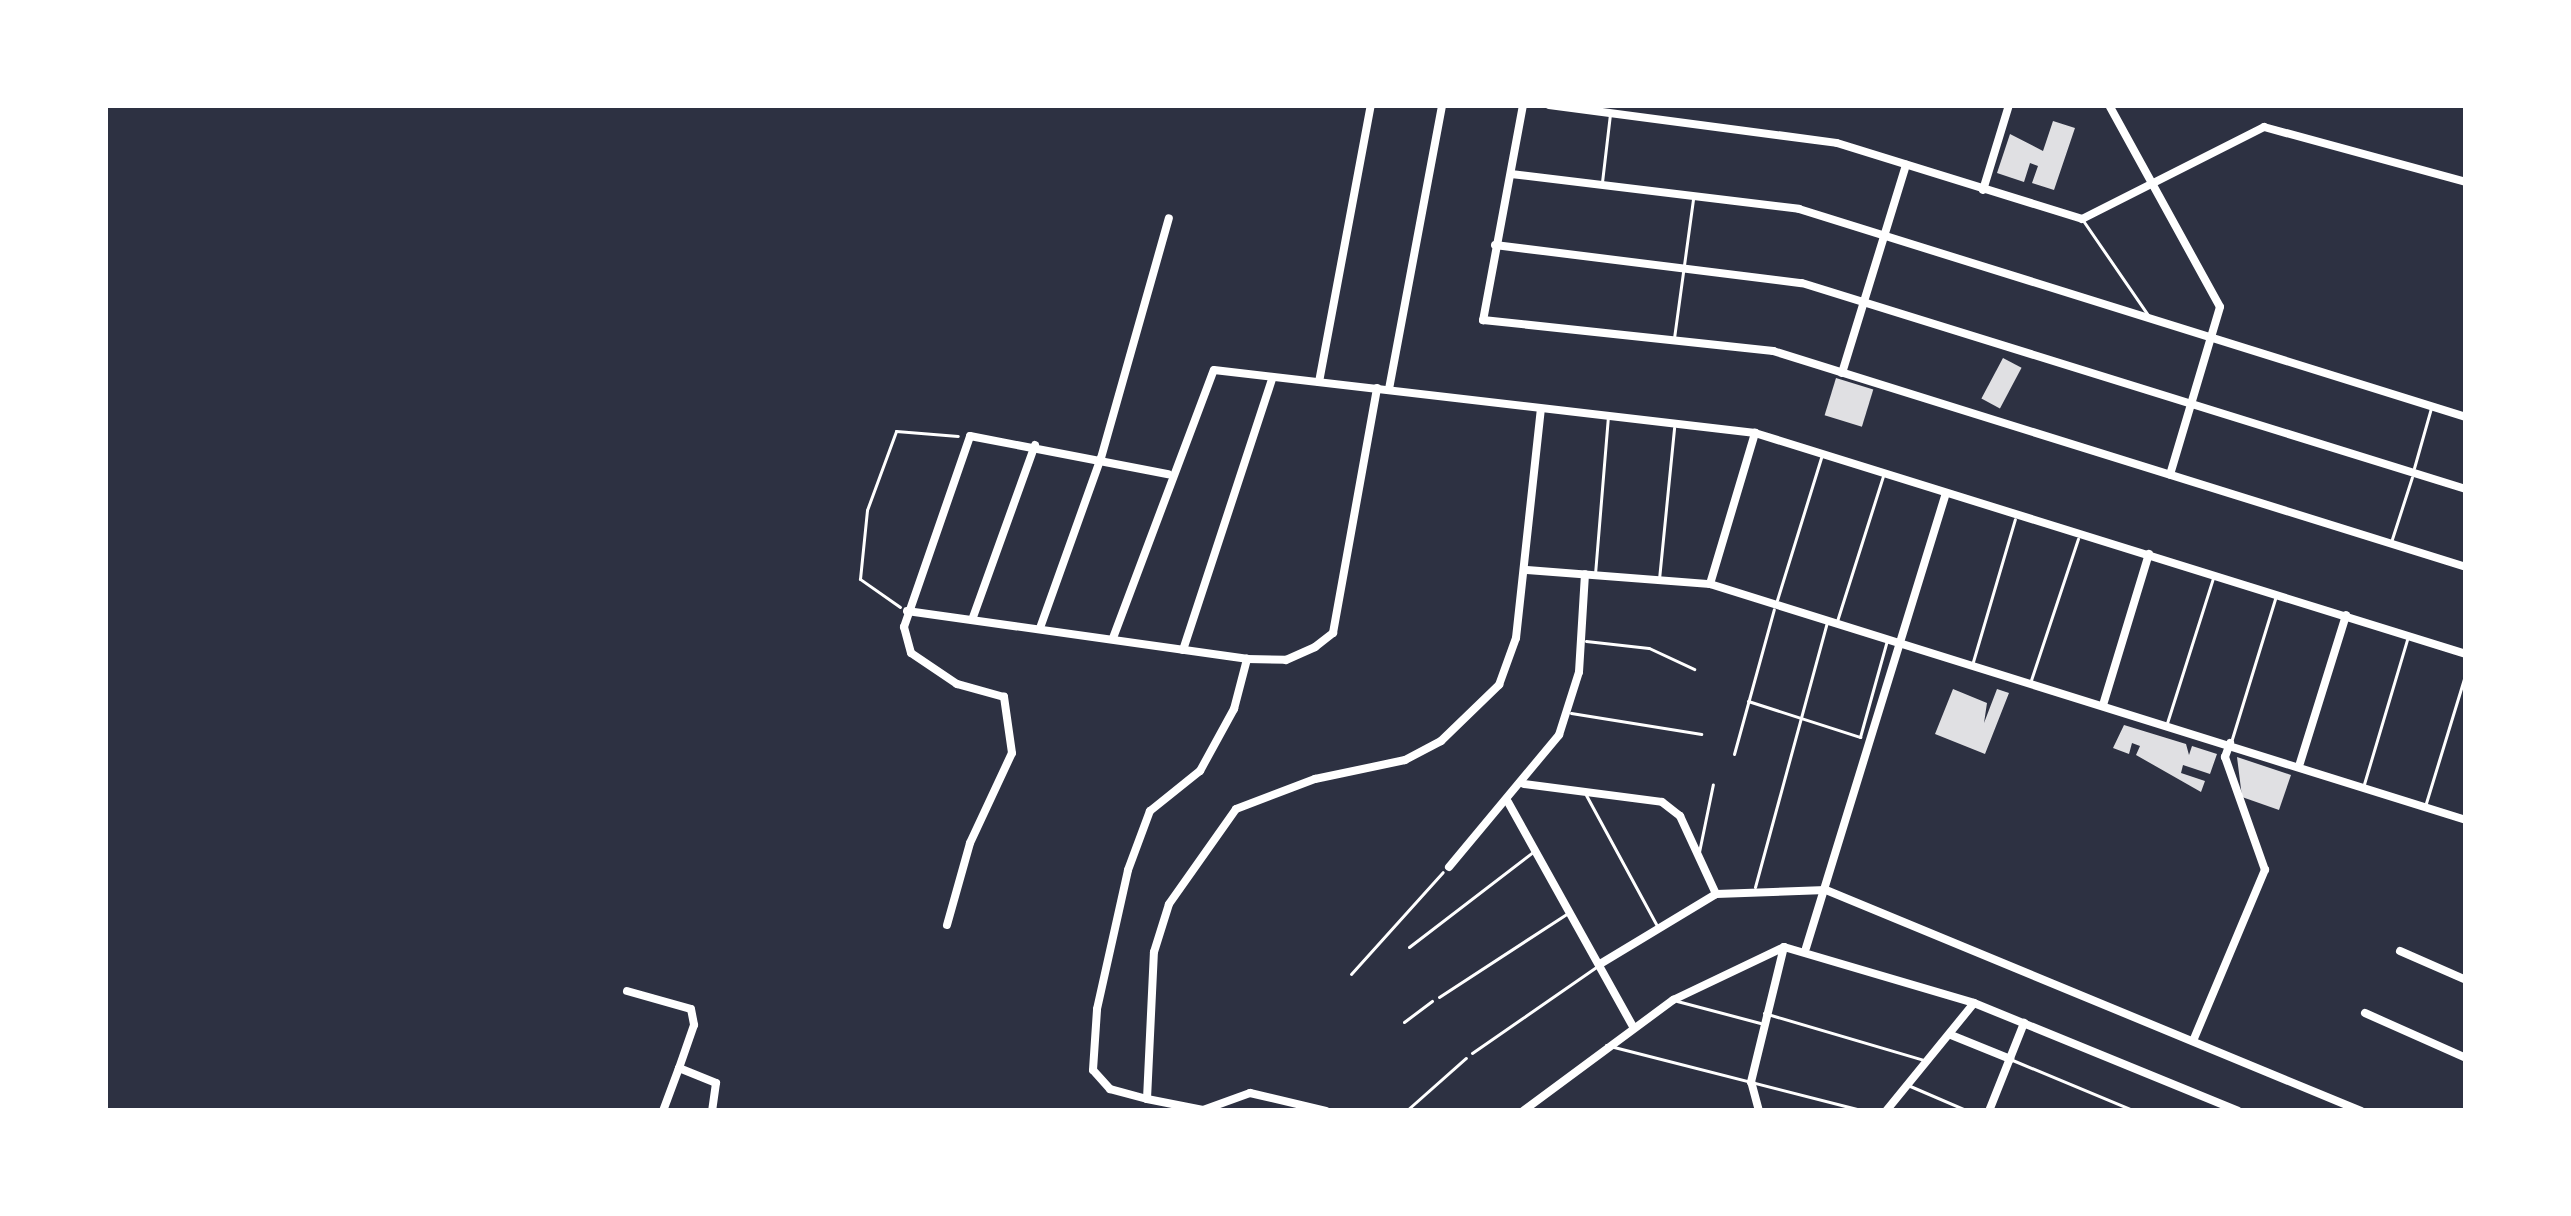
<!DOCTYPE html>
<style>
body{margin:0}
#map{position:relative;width:2571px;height:1216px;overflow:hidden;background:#2d3142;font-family:"DM Sans",sans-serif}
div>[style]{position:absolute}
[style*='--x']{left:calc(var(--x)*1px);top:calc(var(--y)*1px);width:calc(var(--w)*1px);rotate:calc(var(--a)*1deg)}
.building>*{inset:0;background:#e0e0e3;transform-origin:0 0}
.path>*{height:3px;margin:-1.5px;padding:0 1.5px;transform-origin:1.5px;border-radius:1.5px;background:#fff}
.service>*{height:3px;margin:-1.5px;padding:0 1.5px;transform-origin:1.5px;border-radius:1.5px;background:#fff}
.minor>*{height:8px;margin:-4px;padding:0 4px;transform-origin:4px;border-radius:4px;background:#fff}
span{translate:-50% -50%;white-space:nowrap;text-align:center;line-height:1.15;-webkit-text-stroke:9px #fff;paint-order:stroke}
.frame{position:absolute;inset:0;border:108px solid #fff;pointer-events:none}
</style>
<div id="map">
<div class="building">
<i style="clip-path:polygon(2053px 121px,2075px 128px,2054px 190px,2032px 183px,2038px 166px,2030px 163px,2024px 182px,1997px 173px,2010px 134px,2043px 151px)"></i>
<i style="left:2003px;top:358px;width:21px;height:46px;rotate:28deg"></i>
<i style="left:1836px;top:378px;width:39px;height:39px;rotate:17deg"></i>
<i style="clip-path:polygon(1953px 689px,1987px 703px,1984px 723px,1997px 689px,2009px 693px,1985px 754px,1935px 734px)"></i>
<i style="clip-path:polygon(2124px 725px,2186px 744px,2189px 755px,2192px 746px,2217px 754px,2210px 774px,2183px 765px,2181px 773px,2205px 781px,2201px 792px,2136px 755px,2140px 746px,2132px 743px,2129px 754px,2113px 748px)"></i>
<i style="clip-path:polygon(2237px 757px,2291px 775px,2279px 810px,2242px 797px)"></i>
</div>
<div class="path">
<i style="--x:900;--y:607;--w:49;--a:-145"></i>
<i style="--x:860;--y:579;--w:69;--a:-84.2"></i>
<i style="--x:867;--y:510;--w:84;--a:-69.8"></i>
<i style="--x:896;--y:431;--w:62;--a:4.6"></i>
<i style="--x:1351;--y:974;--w:137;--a:-48"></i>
<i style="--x:1404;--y:1022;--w:35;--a:-37"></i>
<i style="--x:1406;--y:1111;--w:80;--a:-41.5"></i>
</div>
<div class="service">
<i style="--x:1602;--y:182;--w:68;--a:-83.3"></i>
<i style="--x:2082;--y:219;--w:116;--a:55.5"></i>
<i style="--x:1674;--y:338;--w:140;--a:-82.2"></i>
<i style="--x:2414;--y:468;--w:62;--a:-74.2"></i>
<i style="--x:2391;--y:542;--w:68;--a:-72.1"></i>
<i style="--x:1595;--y:574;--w:158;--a:-85.3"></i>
<i style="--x:1659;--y:579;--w:152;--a:-84.3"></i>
<i style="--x:1777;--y:600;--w:152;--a:-72.8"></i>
<i style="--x:1837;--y:621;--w:152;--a:-72.4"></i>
<i style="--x:1586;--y:641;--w:63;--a:6.3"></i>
<i style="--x:1649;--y:648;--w:50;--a:25"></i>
<i style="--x:1972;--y:665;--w:152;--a:-73.6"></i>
<i style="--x:2030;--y:683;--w:152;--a:-71.6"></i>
<i style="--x:1748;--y:701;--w:118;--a:17.8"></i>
<i style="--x:1860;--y:737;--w:101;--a:-74.4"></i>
<i style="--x:1571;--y:713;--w:132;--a:9.2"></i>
<i style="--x:2167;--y:723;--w:152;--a:-72.4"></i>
<i style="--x:2231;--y:742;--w:153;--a:-72.9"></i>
<i style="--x:1734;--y:754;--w:150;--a:-74.6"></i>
<i style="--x:2364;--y:784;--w:154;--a:-73.4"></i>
<i style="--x:1586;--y:795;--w:147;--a:61.5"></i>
<i style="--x:2426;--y:803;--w:137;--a:-73"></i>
<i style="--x:1699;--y:852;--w:69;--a:-78.4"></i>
<i style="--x:1755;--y:887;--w:275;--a:-74.8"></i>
<i style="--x:1409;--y:947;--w:158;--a:-37.5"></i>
<i style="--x:1439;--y:997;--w:154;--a:-33.1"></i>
<i style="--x:1677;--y:1001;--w:86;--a:14.8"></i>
<i style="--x:1764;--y:1013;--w:167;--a:16.4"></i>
<i style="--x:1606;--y:1045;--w:266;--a:14.3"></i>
<i style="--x:1472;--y:1053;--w:155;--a:-34.7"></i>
<i style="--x:2010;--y:1059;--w:135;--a:22.6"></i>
<i style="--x:1910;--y:1086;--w:63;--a:23.3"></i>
</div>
<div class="minor">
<i style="--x:1523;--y:105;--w:219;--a:100.5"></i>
<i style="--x:1483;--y:320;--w:292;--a:6.1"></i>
<i style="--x:1773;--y:351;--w:726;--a:17.31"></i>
<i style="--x:1549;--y:105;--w:290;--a:7.5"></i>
<i style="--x:1837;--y:143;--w:257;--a:17.2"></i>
<i style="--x:2082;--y:219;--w:204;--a:-26.8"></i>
<i style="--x:2264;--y:127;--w:209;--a:15.2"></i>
<i style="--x:2109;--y:105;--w:230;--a:61.2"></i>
<i style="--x:2220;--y:307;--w:175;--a:106.6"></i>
<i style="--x:1511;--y:174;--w:290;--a:6.9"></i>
<i style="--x:1799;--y:209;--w:699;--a:17.32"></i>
<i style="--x:1983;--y:190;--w:89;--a:-73"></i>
<i style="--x:1495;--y:245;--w:309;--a:7.1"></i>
<i style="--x:1802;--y:283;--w:695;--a:17.24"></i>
<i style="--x:1842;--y:373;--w:218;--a:-72.9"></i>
<i style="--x:1319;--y:382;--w:282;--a:-79.4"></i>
<i style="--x:1389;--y:389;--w:289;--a:-79.4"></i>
<i style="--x:1527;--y:570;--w:184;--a:4.4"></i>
<i style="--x:1710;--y:584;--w:792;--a:17.34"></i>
<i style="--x:1710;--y:584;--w:158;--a:-73.4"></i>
<i style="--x:907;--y:611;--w:343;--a:8"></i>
<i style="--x:1247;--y:659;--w:39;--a:1"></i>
<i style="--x:1286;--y:660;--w:32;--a:-24"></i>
<i style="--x:1315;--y:647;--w:23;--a:-38"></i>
<i style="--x:1333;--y:633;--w:249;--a:-79.8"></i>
<i style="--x:972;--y:620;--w:186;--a:-70.2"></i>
<i style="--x:1040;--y:628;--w:181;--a:-70.3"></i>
<i style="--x:1101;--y:458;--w:249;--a:-74.2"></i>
<i style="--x:1113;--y:638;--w:286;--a:-69.4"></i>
<i style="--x:1214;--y:370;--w:545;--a:6.64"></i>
<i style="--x:1755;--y:433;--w:745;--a:17.27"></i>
<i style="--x:1183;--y:650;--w:287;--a:-71.8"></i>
<i style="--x:2103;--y:705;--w:158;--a:-73.1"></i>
<i style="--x:2300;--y:763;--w:155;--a:-72.7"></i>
<i style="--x:1524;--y:784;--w:139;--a:7.4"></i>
<i style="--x:1662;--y:802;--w:23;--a:38"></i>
<i style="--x:1680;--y:816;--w:86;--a:65.2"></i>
<i style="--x:1508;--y:802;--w:257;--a:60.9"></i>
<i style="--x:1449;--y:867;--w:172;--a:-50.2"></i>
<i style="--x:1559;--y:735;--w:66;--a:-72.4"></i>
<i style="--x:1579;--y:672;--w:98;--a:-86.5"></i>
<i style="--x:947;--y:925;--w:85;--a:-74.3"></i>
<i style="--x:970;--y:843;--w:99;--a:-65"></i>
<i style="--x:1012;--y:753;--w:57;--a:-98.1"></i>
<i style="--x:1004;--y:697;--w:49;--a:-164.5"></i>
<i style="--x:957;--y:684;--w:55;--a:-146"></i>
<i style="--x:911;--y:653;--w:27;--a:-105"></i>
<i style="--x:904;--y:627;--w:202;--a:-70.9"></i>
<i style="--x:970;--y:436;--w:202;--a:10.9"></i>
<i style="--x:1806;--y:948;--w:476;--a:-72.9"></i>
<i style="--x:2400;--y:951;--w:72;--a:23.7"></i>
<i style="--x:1600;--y:964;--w:135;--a:-31.1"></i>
<i style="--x:1716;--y:894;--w:110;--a:-2.1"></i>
<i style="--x:1826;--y:890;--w:579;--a:22.44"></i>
<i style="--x:627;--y:991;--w:66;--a:15.7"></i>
<i style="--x:691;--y:1009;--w:16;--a:79"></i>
<i style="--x:694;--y:1025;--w:46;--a:109.2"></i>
<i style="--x:679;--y:1068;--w:40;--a:22"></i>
<i style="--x:716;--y:1083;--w:28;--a:98"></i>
<i style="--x:2365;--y:1013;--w:111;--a:24"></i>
<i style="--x:1951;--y:1035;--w:64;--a:22.1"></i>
<i style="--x:2193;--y:1041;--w:186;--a:-67.2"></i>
<i style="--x:2265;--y:870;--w:120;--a:-109.5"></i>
<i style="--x:2225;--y:757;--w:15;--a:-70"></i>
<i style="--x:1147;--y:1099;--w:38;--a:-165"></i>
<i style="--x:1110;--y:1089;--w:25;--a:-132"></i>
<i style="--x:1093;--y:1070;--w:61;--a:-86.2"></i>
<i style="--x:1097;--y:1009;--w:142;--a:-77.4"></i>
<i style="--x:1128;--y:870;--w:63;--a:-69.6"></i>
<i style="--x:1150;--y:811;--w:64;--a:-38.7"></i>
<i style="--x:1200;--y:771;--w:71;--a:-61.3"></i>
<i style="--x:1234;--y:709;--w:52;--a:-75.4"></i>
<i style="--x:1203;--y:1110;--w:57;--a:-168.9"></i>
<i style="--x:1147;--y:1099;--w:147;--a:-87.3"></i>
<i style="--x:1154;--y:952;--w:50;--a:-72.6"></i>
<i style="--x:1169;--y:904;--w:116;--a:-54.8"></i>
<i style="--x:1236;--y:809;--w:85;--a:-20.8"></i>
<i style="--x:1315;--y:779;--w:92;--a:-11.9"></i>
<i style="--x:1405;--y:760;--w:41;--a:-27.8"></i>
<i style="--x:1441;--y:741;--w:81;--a:-44"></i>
<i style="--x:1499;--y:685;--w:50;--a:-70.1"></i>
<i style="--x:1516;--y:638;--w:230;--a:-83.8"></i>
<i style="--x:1203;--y:1110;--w:50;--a:-19.9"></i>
<i style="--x:1250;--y:1093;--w:78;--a:13.3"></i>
<i style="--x:663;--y:1111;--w:46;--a:-69.6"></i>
<i style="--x:1523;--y:1111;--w:187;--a:-36.5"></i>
<i style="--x:1673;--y:1000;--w:123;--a:-25.5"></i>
<i style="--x:1784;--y:947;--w:198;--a:16.4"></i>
<i style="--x:1974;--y:1003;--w:285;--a:22.2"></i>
<i style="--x:1759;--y:1111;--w:30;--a:-105"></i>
<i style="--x:1751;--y:1082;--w:139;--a:-76.3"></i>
<i style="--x:1886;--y:1111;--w:139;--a:-50.8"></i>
<i style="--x:1989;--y:1111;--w:95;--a:-68.3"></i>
</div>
<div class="frame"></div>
</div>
